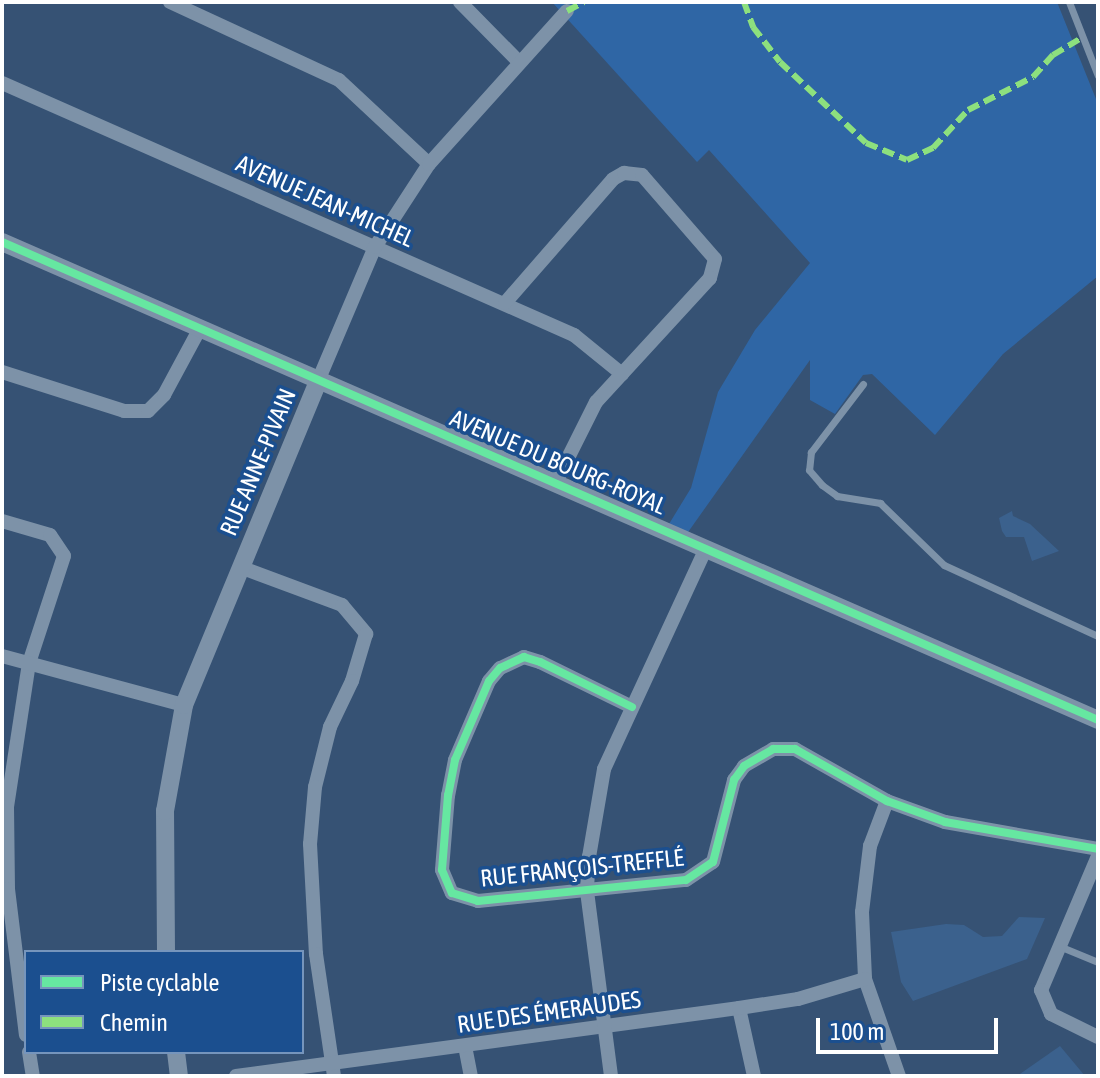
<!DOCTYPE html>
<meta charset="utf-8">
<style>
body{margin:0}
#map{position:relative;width:1100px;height:1078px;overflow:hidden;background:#365274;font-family:"Asap Condensed",sans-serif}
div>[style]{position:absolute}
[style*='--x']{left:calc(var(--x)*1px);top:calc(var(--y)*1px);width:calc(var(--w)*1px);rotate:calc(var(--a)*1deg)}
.green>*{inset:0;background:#2f66a5}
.water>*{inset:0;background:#3b618d}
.service>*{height:7px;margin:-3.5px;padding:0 3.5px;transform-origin:3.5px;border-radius:3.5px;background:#7d92a8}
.minor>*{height:14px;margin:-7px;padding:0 7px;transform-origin:7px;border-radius:7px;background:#7d92a8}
.tertiary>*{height:18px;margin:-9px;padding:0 9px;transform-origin:9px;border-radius:9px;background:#7d92a8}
.quiet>*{height:6px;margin-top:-3px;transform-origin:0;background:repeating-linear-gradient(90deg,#8de07e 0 12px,transparent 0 18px)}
.cycleway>*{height:8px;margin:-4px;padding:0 4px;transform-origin:4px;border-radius:4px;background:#66e7a1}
span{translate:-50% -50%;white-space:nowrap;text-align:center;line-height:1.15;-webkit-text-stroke:7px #1b4f8f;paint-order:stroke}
.street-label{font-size:24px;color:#fff}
.frame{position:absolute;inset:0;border:4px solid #fff;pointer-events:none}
.legend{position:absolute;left:24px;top:950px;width:280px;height:104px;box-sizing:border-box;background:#1b4f8f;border:2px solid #7695bc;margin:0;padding:10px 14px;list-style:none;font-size:24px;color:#fff}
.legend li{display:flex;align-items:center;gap:16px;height:40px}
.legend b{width:40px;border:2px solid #7695bc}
.scale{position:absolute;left:816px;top:1018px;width:182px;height:36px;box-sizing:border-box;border:4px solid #fff;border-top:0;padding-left:10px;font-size:24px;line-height:28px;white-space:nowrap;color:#fff;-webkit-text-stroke:6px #1b4f8f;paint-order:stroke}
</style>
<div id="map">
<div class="green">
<i style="clip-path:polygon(552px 2px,1057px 2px,1098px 104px,1098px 276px,1003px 354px,935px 435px,872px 374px,863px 375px,835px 414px,810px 400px,810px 360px,686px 535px,669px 524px,691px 488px,718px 392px,755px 330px,810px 263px,709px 150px,697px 162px)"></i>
</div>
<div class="water">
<i style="clip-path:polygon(1012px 511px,1013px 516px,1030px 524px,1059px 551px,1032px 561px,1024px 537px,1006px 537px,1002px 531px,999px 518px)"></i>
<i style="clip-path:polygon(1019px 917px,1045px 918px,1027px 959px,913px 1001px,901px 982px,891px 932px,946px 924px,964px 925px,983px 937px,1002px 936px)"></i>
<i style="clip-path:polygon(1060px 1046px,1085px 1076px,1017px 1076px)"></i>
</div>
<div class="service">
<i style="--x:1069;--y:2;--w:79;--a:68.6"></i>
<i style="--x:863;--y:384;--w:86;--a:127.4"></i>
<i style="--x:811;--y:452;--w:18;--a:96"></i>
<i style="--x:809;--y:470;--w:20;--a:49"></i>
<i style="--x:822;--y:485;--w:19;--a:36"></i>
<i style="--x:837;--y:496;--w:44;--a:9.2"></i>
<i style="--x:880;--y:503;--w:89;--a:44.1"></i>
<i style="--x:944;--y:565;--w:170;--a:24.8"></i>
<i style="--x:1059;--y:946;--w:42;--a:22.3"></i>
</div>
<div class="minor">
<i style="--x:170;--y:2;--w:186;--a:24.8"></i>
<i style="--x:339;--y:80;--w:123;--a:43"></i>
<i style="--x:460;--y:2;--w:84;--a:45.5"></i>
<i style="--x:2;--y:83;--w:625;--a:23.78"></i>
<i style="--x:574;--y:335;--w:62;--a:39.1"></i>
<i style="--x:505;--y:303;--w:164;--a:-48.9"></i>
<i style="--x:613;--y:179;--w:13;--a:-29"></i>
<i style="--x:624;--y:173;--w:18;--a:6"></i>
<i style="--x:642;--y:175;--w:111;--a:49"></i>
<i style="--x:715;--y:259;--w:20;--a:105"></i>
<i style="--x:710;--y:278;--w:168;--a:132.6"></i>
<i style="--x:596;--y:402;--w:89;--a:116.6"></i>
<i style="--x:2;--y:372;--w:128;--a:17.7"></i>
<i style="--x:124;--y:411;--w:24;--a:0"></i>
<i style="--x:148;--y:411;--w:23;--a:-45"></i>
<i style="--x:164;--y:395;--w:74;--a:-61.7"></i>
<i style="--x:318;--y:381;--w:146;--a:-67"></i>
<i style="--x:375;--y:247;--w:99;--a:-57"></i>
<i style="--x:429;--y:164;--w:206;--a:-48"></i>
<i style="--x:2;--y:521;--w:50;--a:16.3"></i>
<i style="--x:50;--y:535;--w:25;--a:56"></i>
<i style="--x:64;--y:556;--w:113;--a:108.1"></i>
<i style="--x:29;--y:663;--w:146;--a:98.7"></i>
<i style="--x:7;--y:807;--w:82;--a:89.3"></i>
<i style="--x:8;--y:889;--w:147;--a:83"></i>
<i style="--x:240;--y:567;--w:109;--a:20.4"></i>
<i style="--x:342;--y:605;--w:38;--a:50"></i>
<i style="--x:366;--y:634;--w:49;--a:106.6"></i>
<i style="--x:352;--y:681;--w:51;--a:115.6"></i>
<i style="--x:330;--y:727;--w:62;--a:104"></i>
<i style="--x:315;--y:787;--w:57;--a:95"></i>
<i style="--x:310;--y:844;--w:110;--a:86.9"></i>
<i style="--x:316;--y:954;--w:123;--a:81.6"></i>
<i style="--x:2;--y:656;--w:188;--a:15.1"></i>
<i style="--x:632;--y:707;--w:102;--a:-153.9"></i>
<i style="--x:540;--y:662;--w:17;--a:-163"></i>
<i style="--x:524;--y:657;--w:26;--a:155"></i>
<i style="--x:500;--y:668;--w:17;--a:130"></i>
<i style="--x:489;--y:681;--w:86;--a:113.3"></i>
<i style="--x:455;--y:760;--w:36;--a:101"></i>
<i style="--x:448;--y:795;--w:75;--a:94.6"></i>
<i style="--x:442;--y:870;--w:25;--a:67"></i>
<i style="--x:452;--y:893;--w:27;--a:17"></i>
<i style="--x:478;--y:901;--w:209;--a:-5.8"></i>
<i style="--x:686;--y:880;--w:32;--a:-34"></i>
<i style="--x:713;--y:862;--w:85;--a:-75.6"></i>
<i style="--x:734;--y:780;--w:17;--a:-54"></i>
<i style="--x:744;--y:766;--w:34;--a:-30"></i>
<i style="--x:773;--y:749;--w:22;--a:0"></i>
<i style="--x:795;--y:749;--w:106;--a:29.5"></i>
<i style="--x:887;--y:801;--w:62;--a:19.9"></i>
<i style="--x:945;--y:822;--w:155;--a:10"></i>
<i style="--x:887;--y:801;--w:48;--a:110.7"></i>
<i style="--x:870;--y:846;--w:66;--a:96.9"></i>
<i style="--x:862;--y:912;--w:67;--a:87.4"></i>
<i style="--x:865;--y:979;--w:103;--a:70.7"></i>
<i style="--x:1098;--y:856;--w:146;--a:113"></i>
<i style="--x:1041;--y:990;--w:26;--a:67"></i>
<i style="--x:1051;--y:1014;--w:52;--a:26.1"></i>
<i style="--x:739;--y:1008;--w:70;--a:77.6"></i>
<i style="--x:465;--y:1046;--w:31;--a:79"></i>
<i style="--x:29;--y:1052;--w:24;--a:81"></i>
<i style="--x:236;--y:1076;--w:508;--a:-7.7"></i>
<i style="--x:739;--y:1008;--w:60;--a:-8.7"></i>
<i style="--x:798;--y:999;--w:70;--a:-16.6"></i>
<i style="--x:611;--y:1076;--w:188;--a:-97.4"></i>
<i style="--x:587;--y:890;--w:33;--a:-87"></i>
<i style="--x:589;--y:857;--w:89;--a:-80.3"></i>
<i style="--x:604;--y:769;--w:243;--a:-65.2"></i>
</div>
<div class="tertiary">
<i style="--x:2;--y:242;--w:1196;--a:23.56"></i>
<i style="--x:166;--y:952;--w:141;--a:-90.4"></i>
<i style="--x:165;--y:811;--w:108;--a:-79.8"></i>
<i style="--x:184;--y:705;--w:351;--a:-67.5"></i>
<i style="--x:176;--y:1052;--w:24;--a:83"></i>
</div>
<div class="quiet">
<i style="--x:744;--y:2;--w:27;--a:70"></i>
<i style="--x:753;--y:27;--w:44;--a:52.4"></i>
<i style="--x:780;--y:62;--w:118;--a:43.3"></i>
<i style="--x:866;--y:143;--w:44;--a:22.5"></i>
<i style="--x:907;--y:160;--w:29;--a:-25"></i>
<i style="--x:933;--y:148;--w:52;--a:-47.4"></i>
<i style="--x:968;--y:110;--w:73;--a:-26.9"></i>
<i style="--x:1033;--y:77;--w:30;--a:-48"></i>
<i style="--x:1053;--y:55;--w:35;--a:-31"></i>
<i style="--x:567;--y:11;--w:19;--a:-28"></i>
</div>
<div class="cycleway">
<i style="--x:2;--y:242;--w:1196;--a:23.56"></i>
<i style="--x:632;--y:707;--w:102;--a:-153.9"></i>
<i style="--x:540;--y:662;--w:17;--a:-163"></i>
<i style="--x:524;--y:657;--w:26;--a:155"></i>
<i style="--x:500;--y:668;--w:17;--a:130"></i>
<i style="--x:489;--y:681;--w:86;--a:113.3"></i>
<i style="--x:455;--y:760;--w:36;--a:101"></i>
<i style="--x:448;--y:795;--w:75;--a:94.6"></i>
<i style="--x:442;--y:870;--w:25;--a:67"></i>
<i style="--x:452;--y:893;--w:27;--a:17"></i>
<i style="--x:478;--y:901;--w:209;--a:-5.8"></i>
<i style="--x:686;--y:880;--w:32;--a:-34"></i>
<i style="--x:713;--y:862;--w:85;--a:-75.6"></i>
<i style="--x:734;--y:780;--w:17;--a:-54"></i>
<i style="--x:744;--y:766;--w:34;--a:-30"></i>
<i style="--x:773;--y:749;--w:22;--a:0"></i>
<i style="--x:795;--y:749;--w:106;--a:29.5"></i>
<i style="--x:887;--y:801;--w:62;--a:19.9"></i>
<i style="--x:945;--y:822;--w:155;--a:10"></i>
</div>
<div class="street-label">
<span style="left:325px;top:201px;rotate:24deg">AVENUE JEAN-MICHEL</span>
<span style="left:258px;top:462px;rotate:-67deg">RUE ANNE-PIVAIN</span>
<span style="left:558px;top:462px;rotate:23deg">AVENUE DU BOURG-ROYAL</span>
<span style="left:582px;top:868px;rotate:-6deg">RUE FRANÇOIS-TREFFLÉ</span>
<span style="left:549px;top:1012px;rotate:-8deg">RUE DES ÉMERAUDES</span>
</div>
<div class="frame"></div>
<ul class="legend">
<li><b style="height:10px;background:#66e7a1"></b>Piste cyclable</li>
<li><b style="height:10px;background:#8de07e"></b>Chemin</li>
</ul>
<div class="scale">100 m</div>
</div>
